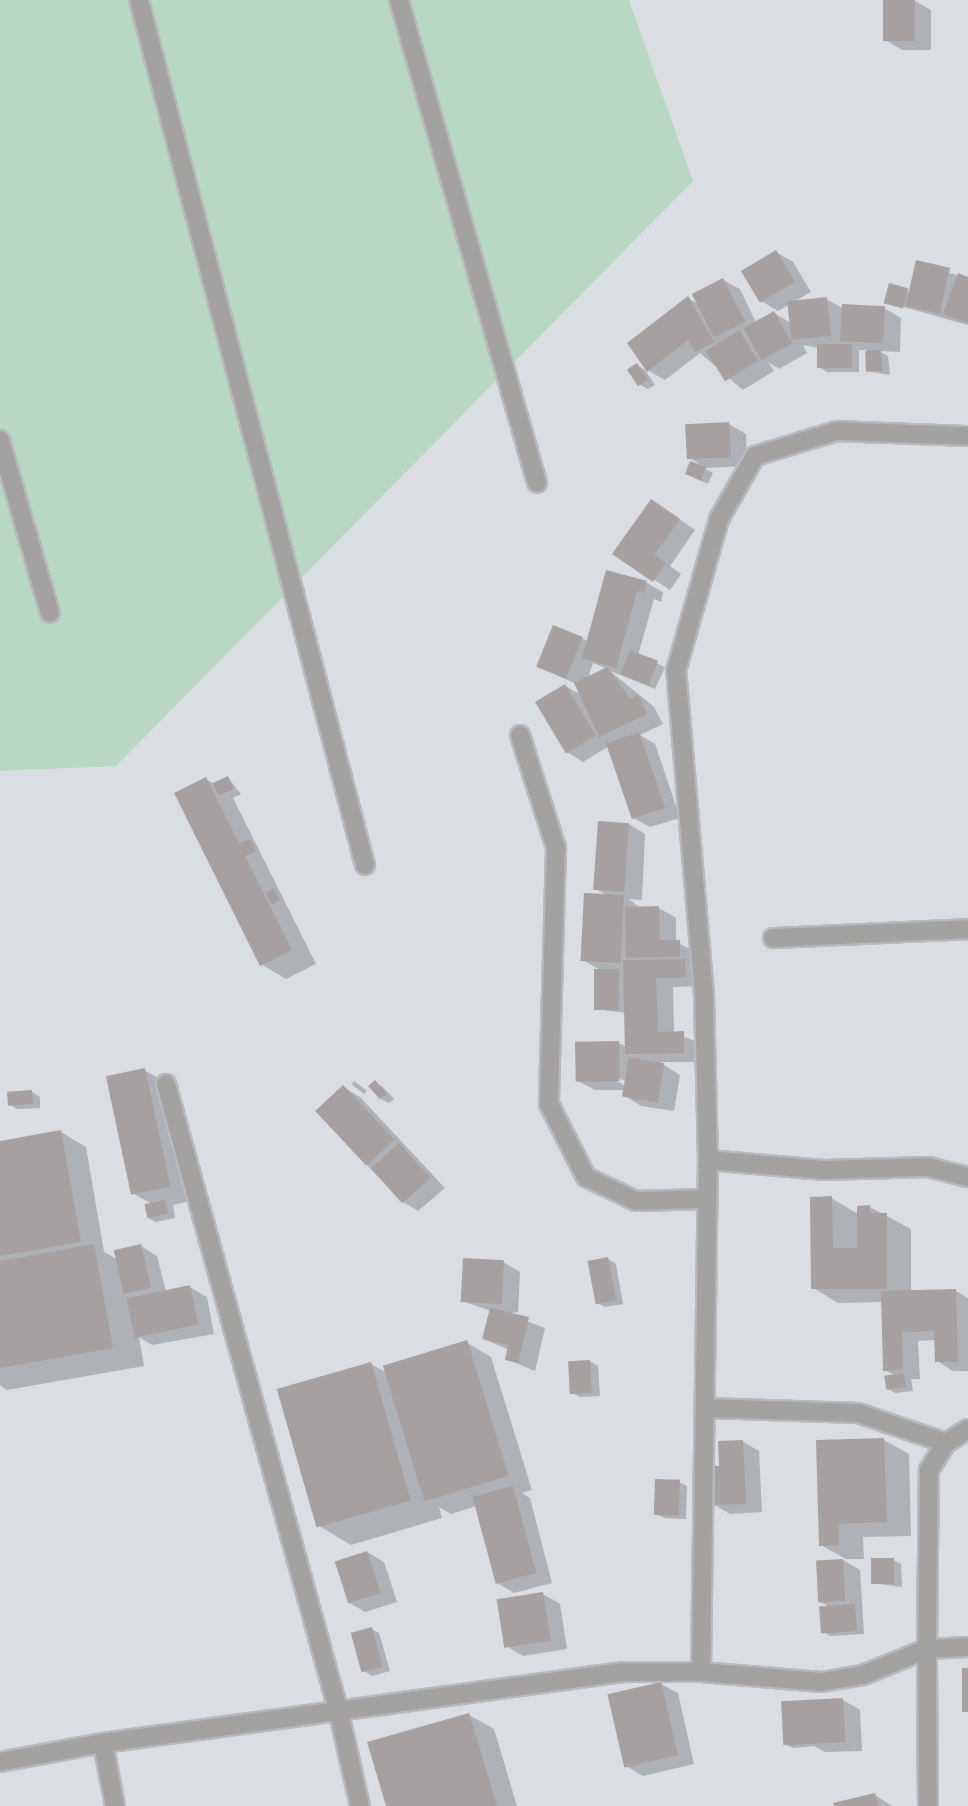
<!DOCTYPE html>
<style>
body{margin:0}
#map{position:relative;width:968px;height:1806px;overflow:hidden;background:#dadee3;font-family:Karla,sans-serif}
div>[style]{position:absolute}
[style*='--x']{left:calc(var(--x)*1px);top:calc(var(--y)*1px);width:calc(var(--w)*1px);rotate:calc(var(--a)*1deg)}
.green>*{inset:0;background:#b9d8c4}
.shadow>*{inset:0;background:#0003;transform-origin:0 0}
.building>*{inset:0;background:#a7a0a0;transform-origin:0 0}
.roads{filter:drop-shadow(2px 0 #b6b9be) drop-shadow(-2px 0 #b6b9be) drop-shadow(0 2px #b6b9be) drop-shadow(0 -2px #b6b9be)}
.minor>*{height:18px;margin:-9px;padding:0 9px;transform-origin:9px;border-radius:9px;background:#a4a2a0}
span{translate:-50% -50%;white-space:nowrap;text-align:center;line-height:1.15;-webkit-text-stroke:7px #fff;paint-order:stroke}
</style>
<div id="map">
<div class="green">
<i style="clip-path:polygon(0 0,629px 0,693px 181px,116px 766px,0 771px)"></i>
</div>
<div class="shadow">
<i style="clip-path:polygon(915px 1px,931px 10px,931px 50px,902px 50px,885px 40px)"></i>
<i style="clip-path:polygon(776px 252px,793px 262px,811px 292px,792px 303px,826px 299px,844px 309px,884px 308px,901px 318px,900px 352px,879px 351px,888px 356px,890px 375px,868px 371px,867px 350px,859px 350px,859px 372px,827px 372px,819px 367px,819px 348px,803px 345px,807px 353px,779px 369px,768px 362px,774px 371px,743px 390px,700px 353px,665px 380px,649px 371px,688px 298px,698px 304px,723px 280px,740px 289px,756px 323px,774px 313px,791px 323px,789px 305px,778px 311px,761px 301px)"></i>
<i style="clip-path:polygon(917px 262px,968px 279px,968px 325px,886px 302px,911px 291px)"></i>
<i style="clip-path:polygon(637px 365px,645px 370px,655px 385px,648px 389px,640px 385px)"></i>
<i style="clip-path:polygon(729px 424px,746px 434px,747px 466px,704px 468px,713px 473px,708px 484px,694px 478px,698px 463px,689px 458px)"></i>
<i style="clip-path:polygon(668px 511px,695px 530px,670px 566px,681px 574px,670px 590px,615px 553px)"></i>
<i style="clip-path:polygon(evenodd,607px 573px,647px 583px,663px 592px,661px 602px,654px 599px,638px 655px,665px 667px,655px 689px,610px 671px,654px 707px,663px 724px,640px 735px,655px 744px,680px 818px,650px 827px,633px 818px,609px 746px,583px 762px,567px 752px,565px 686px,582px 695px,576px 684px,540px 667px,582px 638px,588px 642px,607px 573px,593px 663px,608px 669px,588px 678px,593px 663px)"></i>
<i style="clip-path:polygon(228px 778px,241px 794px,233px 798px,316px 964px,286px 979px,261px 964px,206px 779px,214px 784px)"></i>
<i style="clip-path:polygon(evenodd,629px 824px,645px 834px,642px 900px,629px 899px,640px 908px,659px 908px,676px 918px,676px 942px,696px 952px,702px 986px,673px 987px,674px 1033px,700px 1043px,701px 1062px,659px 1062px,680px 1075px,674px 1111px,641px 1106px,625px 1096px,626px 1090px,595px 1090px,578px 1081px,619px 1043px,626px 1047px,626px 1013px,595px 1009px,602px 971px,583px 960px,608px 896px,596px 889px,629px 824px,613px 1075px,627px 1082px,627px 1087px,612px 1078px,613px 1075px)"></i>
<i style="clip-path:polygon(144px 1070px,169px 1084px,194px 1200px,173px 1205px,175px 1218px,156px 1222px,148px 1218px,152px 1204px,134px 1194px)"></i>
<i style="left:354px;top:1081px;width:16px;height:4px;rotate:38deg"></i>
<i style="clip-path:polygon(375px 1082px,383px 1087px,394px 1099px,389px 1103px,381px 1099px)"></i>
<i style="clip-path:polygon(343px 1087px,360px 1097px,445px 1188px,418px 1211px,402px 1201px,367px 1165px)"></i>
<i style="clip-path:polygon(32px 1092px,40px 1097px,40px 1108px,17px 1109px,9px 1104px)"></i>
<i style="clip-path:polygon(61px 1132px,86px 1147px,104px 1252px,117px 1259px,141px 1246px,157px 1256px,166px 1291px,190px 1287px,207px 1297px,214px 1334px,152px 1345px,139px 1337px,144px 1366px,7px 1390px,0 1385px,0 1142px)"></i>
<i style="clip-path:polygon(831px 1198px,858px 1214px,870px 1207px,911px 1229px,911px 1292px,956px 1291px,968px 1298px,968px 1371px,953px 1371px,937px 1361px,936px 1340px,918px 1341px,920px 1379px,911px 1379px,913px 1391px,895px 1393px,887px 1388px,896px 1376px,885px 1370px,883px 1302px,838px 1303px,813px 1288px)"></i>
<i style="clip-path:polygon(608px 1259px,616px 1264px,623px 1304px,605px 1307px,597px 1303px)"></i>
<i style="clip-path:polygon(503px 1262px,520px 1272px,518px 1312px,507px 1314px,545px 1328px,535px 1371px,507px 1359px,509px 1350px,484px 1339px,491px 1311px,462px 1301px)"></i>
<i style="clip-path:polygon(466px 1342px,491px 1357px,532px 1490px,522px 1493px,530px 1498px,552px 1583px,514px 1593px,497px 1583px,477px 1506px,451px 1514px,439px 1507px,442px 1518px,351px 1545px,319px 1526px,371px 1364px,387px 1373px)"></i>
<i style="clip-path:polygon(590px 1361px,598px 1366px,600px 1396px,580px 1397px,572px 1393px)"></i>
<i style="clip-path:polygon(884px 1440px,909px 1454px,911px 1536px,863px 1537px,864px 1559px,846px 1559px,821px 1545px)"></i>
<i style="clip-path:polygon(742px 1441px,759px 1451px,762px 1512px,730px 1514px,713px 1504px,721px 1467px)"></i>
<i style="clip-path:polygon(679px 1482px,687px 1486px,686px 1519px,664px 1518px,656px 1514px)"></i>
<i style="clip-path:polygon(367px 1552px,384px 1562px,397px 1602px,365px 1612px,348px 1602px)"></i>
<i style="clip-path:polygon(843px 1560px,860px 1570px,864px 1634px,830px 1636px,822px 1631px,829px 1607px,819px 1601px)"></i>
<i style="clip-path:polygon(893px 1560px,901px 1564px,902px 1587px,873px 1583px)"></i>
<i style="clip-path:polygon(543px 1594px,560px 1604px,567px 1649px,523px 1656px,506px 1646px)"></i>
<i style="clip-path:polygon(371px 1629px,379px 1633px,390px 1671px,372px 1676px,364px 1671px)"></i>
<i style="clip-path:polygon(661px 1684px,678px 1693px,694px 1764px,643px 1776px,626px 1766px)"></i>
<i style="clip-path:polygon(843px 1700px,860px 1710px,862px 1751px,825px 1752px,814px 1746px,793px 1748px,785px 1744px)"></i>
<i style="clip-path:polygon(469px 1715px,494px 1729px,517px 1806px,388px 1806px)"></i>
<i style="clip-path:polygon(875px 1795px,892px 1806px,835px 1806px)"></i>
</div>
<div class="building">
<i style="left:883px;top:0;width:32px;height:41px"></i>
<i style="left:776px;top:250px;width:37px;height:41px;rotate:59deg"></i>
<i style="left:916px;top:260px;width:35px;height:47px;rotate:13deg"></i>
<i style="clip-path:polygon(958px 273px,968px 277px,968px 323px,943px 314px)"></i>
<i style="left:723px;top:278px;width:49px;height:35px;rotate:63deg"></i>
<i style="left:889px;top:283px;width:20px;height:21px;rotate:15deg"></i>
<i style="clip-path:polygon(688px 296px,714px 342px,695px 352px,688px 340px,647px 372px,627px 343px)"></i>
<i style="left:827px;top:297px;width:39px;height:40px;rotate:84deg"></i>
<i style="left:842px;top:304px;width:43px;height:37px;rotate:3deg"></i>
<i style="left:774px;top:311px;width:37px;height:35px;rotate:61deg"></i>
<i style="left:739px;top:330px;width:36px;height:39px;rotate:58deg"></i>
<i style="left:817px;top:344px;width:35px;height:24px"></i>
<i style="left:881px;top:350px;width:21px;height:16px;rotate:87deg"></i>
<i style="left:637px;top:363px;width:20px;height:12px;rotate:57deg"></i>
<i style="left:729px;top:422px;width:35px;height:44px;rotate:87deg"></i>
<i style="left:690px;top:461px;width:17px;height:14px;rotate:21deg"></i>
<i style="clip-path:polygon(651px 499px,680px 519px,654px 555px,666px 563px,653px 582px,612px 554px)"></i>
<i style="clip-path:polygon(606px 570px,647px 581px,644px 593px,637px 591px,616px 668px,582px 658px)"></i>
<i style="left:553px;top:625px;width:32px;height:45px;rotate:22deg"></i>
<i style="left:630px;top:650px;width:30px;height:26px;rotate:21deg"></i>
<i style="clip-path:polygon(607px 667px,630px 699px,638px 695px,647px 714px,599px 737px,574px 683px)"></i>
<i style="left:565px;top:684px;width:60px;height:35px;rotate:59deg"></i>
<i style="left:639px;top:732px;width:80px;height:35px;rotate:71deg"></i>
<i style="left:228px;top:776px;width:14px;height:17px;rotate:65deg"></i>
<i style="clip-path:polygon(206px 777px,243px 851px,240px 843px,250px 839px,256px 851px,245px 856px,292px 950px,260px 966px,174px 793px)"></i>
<i style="left:598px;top:821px;width:31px;height:69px;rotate:4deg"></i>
<i style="left:273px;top:888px;width:14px;height:9px;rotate:60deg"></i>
<i style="left:584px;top:893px;width:40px;height:68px;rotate:3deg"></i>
<i style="clip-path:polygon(659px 906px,660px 940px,680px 940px,680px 957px,626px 958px,625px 907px)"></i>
<i style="clip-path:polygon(685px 959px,686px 977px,656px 978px,658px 1032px,684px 1031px,684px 1053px,625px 1054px,623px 960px)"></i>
<i style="left:594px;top:969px;width:25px;height:41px"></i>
<i style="left:619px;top:1041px;width:40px;height:44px;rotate:89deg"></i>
<i style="left:629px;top:1057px;width:36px;height:40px;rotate:10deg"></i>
<i style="left:145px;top:1068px;width:121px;height:40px;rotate:78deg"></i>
<i style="left:375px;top:1080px;width:18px;height:9px;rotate:49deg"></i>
<i style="left:343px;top:1085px;width:75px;height:38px;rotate:47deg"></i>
<i style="left:32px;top:1090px;width:14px;height:25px;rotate:86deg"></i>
<i style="clip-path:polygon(61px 1130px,81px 1242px,0 1256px,0 1141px)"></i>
<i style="left:399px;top:1143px;width:47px;height:38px;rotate:48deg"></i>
<i style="clip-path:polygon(832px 1196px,833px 1248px,857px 1248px,857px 1206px,870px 1205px,870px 1213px,887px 1213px,887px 1289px,811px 1289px,810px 1197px)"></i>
<i style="left:165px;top:1200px;width:14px;height:21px;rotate:78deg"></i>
<i style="clip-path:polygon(94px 1244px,113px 1348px,0 1368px,0 1261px)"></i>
<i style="left:141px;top:1244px;width:45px;height:28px;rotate:77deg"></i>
<i style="left:608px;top:1257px;width:44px;height:21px;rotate:79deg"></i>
<i style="left:463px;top:1258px;width:41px;height:44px;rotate:3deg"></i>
<i style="left:190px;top:1285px;width:40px;height:65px;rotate:78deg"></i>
<i style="clip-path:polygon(956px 1289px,958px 1362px,935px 1362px,934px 1331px,902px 1332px,903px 1370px,883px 1371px,881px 1291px)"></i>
<i style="clip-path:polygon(490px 1308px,529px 1317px,518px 1363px,505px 1360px,508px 1345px,482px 1339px)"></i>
<i style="left:467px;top:1340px;width:142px;height:88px;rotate:73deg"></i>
<i style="left:590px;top:1360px;width:33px;height:22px;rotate:87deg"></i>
<i style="left:371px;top:1362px;width:144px;height:98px;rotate:74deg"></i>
<i style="left:904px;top:1373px;width:14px;height:20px;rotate:82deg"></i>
<i style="clip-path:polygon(884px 1438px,887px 1522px,839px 1524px,839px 1545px,819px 1546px,816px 1440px)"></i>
<i style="clip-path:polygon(743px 1440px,746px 1504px,712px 1505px,710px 1466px,719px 1466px,718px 1441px)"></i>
<i style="left:655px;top:1479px;width:25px;height:36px;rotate:2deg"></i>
<i style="left:513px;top:1486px;width:90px;height:42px;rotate:75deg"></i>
<i style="left:367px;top:1551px;width:44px;height:34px;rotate:72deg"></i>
<i style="left:871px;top:1558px;width:23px;height:26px"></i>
<i style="left:843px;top:1559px;width:42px;height:27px;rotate:87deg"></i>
<i style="left:543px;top:1592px;width:49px;height:47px;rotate:81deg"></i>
<i style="left:855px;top:1604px;width:27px;height:36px;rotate:86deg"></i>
<i style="left:372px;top:1627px;width:41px;height:22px;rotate:75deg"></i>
<i style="left:962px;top:1668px;width:6px;height:44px"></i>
<i style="left:661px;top:1682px;width:75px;height:55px;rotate:77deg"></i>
<i style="left:843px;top:1698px;width:44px;height:62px;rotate:87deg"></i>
<i style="clip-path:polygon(469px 1713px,497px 1806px,386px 1806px,367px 1742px)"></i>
<i style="clip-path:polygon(875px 1793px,878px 1806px,834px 1806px,833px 1803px)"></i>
</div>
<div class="roads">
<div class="minor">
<i style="--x:139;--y:0;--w:894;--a:75.36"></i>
<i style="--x:399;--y:0;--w:502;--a:74.05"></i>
<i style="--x:0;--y:440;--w:180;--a:73.9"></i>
<i style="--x:520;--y:735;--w:119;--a:72.3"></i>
<i style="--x:556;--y:848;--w:256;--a:91.6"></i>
<i style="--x:549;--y:1104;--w:82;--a:63.1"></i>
<i style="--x:586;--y:1177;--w:55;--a:25.6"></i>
<i style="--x:636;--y:1201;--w:71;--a:-1.6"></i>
<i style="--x:773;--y:938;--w:195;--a:-2.6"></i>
<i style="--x:166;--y:1084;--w:652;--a:74.62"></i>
<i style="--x:339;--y:1713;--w:95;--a:77.3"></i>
<i style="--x:708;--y:1160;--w:116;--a:4.9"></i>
<i style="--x:824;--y:1170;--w:104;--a:-1.7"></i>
<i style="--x:928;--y:1167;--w:41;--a:14"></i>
<i style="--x:706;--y:1408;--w:152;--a:1.9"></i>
<i style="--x:858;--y:1413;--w:93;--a:18.8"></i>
<i style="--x:701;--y:1672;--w:512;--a:-89.22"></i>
<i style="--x:708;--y:1160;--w:165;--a:-91.4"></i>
<i style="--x:704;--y:995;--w:325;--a:-94.9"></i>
<i style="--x:676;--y:671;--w:158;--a:-74.2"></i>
<i style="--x:719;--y:519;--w:73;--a:-60.3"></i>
<i style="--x:755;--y:456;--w:86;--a:-17"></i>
<i style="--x:837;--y:431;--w:131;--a:2.2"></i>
<i style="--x:103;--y:1743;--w:64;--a:79.2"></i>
<i style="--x:0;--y:1762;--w:105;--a:-10.5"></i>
<i style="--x:103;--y:1743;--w:525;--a:-7.77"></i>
<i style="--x:623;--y:1672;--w:78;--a:0"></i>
<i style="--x:701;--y:1672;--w:121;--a:4.7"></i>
<i style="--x:822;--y:1682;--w:42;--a:-9.7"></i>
<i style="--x:863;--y:1675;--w:69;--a:-22.1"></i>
<i style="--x:927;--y:1649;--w:179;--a:-89.4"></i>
<i style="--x:929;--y:1470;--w:32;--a:-58"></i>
<i style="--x:946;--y:1443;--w:26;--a:-32"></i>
<i style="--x:928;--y:1806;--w:157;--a:-90.4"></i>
<i style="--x:927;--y:1649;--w:41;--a:-2.8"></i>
</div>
</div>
</div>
